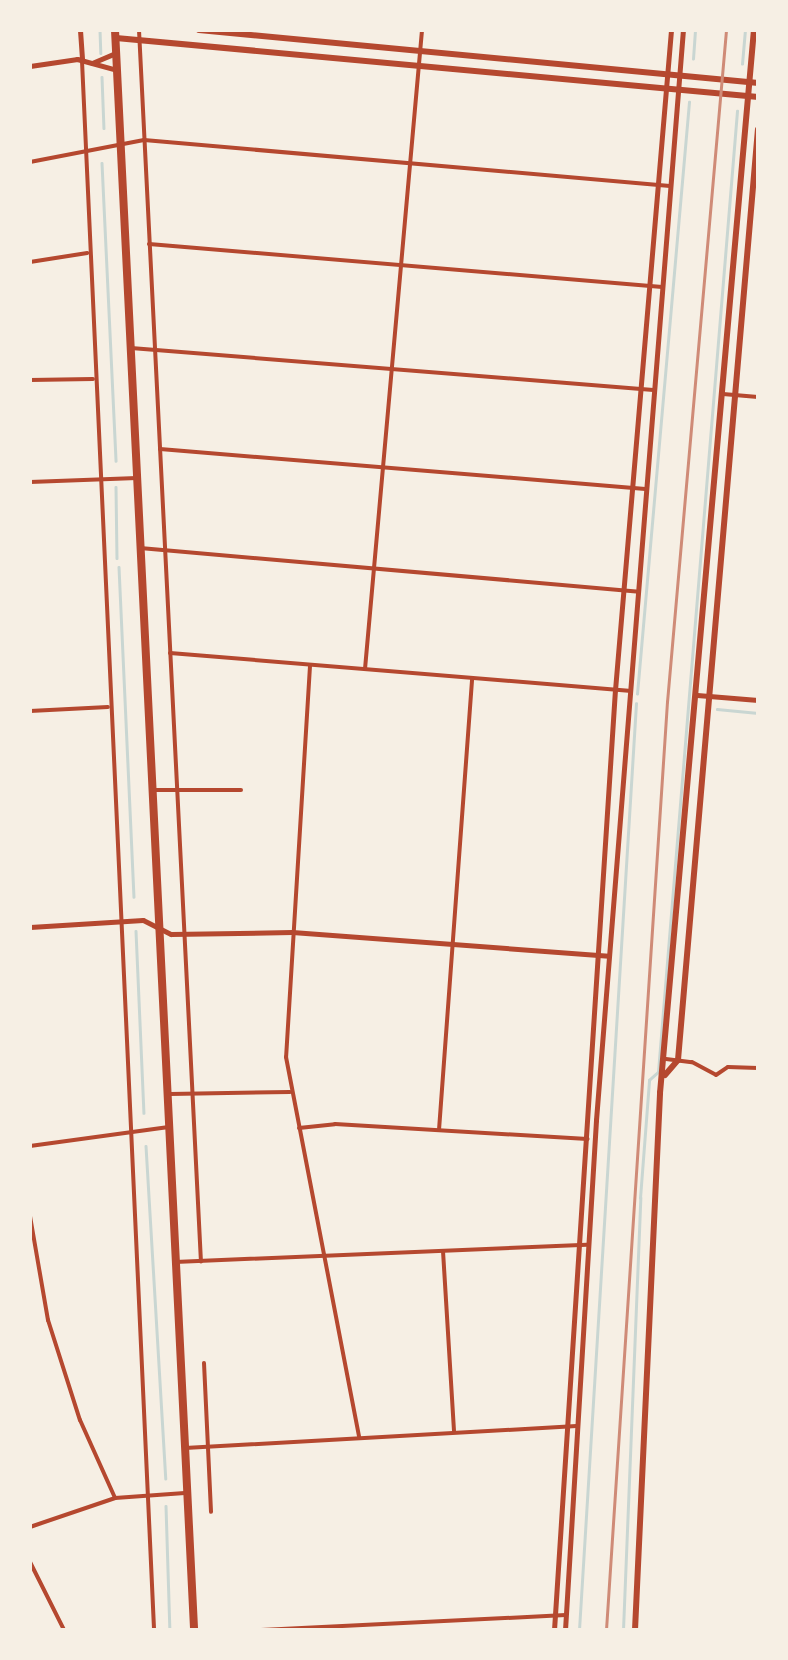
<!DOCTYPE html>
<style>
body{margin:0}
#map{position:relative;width:788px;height:1660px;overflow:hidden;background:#f6efe4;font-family:Karla,sans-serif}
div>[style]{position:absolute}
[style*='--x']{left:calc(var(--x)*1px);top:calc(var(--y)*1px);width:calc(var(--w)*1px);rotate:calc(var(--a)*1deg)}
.stream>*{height:2.5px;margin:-1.25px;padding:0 1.25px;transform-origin:1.25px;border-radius:1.25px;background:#c9d6d2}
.minor>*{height:4px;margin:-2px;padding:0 2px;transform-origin:2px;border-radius:2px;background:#b5482f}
.tertiary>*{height:5px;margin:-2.5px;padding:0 2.5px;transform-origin:2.5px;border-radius:2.5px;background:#b5482f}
.secondary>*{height:6px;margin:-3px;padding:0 3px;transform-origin:3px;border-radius:3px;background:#b5482f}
.primary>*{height:8px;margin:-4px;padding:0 4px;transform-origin:4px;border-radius:4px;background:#b5482f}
.rail>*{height:2.5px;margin:-1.25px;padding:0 1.25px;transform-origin:1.25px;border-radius:1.25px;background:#cf8b77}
span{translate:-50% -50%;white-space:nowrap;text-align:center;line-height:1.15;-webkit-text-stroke:9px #f6efe4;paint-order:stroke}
.frame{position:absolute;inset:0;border:32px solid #f6efe4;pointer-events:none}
</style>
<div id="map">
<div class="stream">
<i style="--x:100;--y:30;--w:23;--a:88"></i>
<i style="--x:693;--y:59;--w:29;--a:-86"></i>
<i style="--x:742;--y:64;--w:34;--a:-85"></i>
<i style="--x:102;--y:77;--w:51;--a:87.8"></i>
<i style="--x:102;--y:163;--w:298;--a:87.3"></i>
<i style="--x:116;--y:487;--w:71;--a:89.2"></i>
<i style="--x:119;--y:567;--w:330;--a:87.4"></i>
<i style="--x:637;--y:694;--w:594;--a:-84.98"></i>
<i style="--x:717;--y:709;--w:41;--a:5.6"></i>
<i style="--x:136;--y:931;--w:182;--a:87.5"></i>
<i style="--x:146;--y:1146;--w:333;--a:86.6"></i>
<i style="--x:166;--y:1506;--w:124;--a:88.2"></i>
<i style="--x:579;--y:1630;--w:928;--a:-86.48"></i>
<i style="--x:623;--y:1630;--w:432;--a:-87.7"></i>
<i style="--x:640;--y:1198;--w:118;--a:-85.6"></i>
<i style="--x:649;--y:1080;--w:12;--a:-42"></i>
<i style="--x:658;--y:1072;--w:964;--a:-85.3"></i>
</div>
<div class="minor">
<i style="--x:139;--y:30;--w:1233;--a:87.12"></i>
<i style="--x:82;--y:61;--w:1571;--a:87.37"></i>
<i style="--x:30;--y:162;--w:116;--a:-10.9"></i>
<i style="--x:144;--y:140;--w:528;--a:5"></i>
<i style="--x:149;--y:244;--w:515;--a:4.79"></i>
<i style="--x:30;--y:262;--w:58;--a:-9"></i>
<i style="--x:131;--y:348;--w:524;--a:4.6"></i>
<i style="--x:30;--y:380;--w:63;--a:-0.9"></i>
<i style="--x:723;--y:394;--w:35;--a:5"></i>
<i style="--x:160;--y:449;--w:487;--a:4.7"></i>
<i style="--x:30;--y:482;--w:107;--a:-2.1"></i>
<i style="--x:140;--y:548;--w:498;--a:5"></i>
<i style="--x:170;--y:653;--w:460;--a:4.7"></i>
<i style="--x:310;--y:666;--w:392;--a:93.5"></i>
<i style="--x:286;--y:1057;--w:387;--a:79.1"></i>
<i style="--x:365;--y:669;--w:642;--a:-84.9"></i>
<i style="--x:30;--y:711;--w:78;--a:-2.9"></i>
<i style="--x:152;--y:790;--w:89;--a:0"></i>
<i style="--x:666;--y:1059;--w:26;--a:7"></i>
<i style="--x:692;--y:1062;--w:27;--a:28"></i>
<i style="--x:716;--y:1075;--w:14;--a:-34"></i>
<i style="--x:728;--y:1067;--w:30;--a:2"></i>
<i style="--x:170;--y:1094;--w:120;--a:-1"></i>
<i style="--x:299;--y:1128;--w:36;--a:-6"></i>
<i style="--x:335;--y:1124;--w:253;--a:3.4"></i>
<i style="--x:439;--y:1130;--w:453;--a:-85.8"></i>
<i style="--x:30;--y:1146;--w:140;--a:-7.8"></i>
<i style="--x:30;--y:1216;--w:106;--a:80.2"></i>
<i style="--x:48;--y:1320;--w:105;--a:72.3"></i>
<i style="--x:80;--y:1420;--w:85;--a:65.8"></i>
<i style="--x:443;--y:1251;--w:180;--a:86.5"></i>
<i style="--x:175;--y:1262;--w:412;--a:-2.4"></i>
<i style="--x:204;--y:1363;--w:149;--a:87.3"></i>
<i style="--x:185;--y:1448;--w:392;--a:-3.2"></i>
<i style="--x:30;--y:1527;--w:90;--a:-18.8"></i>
<i style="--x:115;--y:1498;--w:70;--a:-4.1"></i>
<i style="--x:30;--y:1562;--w:76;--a:63.4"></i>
<i style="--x:261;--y:1630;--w:305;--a:-2.8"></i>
</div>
<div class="tertiary">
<i style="--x:80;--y:30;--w:30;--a:86"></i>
<i style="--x:92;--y:63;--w:26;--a:-23"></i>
<i style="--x:30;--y:66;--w:48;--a:-8.5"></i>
<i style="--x:77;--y:59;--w:41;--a:15.4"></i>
<i style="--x:697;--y:695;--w:61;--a:4.7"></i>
<i style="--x:30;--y:927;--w:113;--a:-3.5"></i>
<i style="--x:143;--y:920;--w:31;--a:27"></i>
<i style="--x:171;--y:934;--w:121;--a:-0.9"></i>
<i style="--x:292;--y:932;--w:317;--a:4.3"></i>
<i style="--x:554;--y:1630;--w:942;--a:-86.29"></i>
<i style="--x:615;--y:690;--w:662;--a:-85.15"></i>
<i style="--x:565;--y:1630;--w:511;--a:-86.52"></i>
<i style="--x:596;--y:1120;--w:1093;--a:-85.44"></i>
</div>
<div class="secondary">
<i style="--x:199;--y:30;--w:562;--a:5.42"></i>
<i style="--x:116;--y:38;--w:645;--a:5.25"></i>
<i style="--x:665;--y:1075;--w:20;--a:-49"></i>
<i style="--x:678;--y:1060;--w:934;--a:-85.09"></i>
<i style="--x:635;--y:1630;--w:538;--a:-87.33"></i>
<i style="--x:660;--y:1093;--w:1067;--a:-84.95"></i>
</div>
<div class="primary">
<i style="--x:115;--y:30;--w:1602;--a:87.17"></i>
</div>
<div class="rail">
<i style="--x:606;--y:1630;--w:930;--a:-86.24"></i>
<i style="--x:667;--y:702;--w:675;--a:-84.98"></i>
</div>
<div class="frame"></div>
</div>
